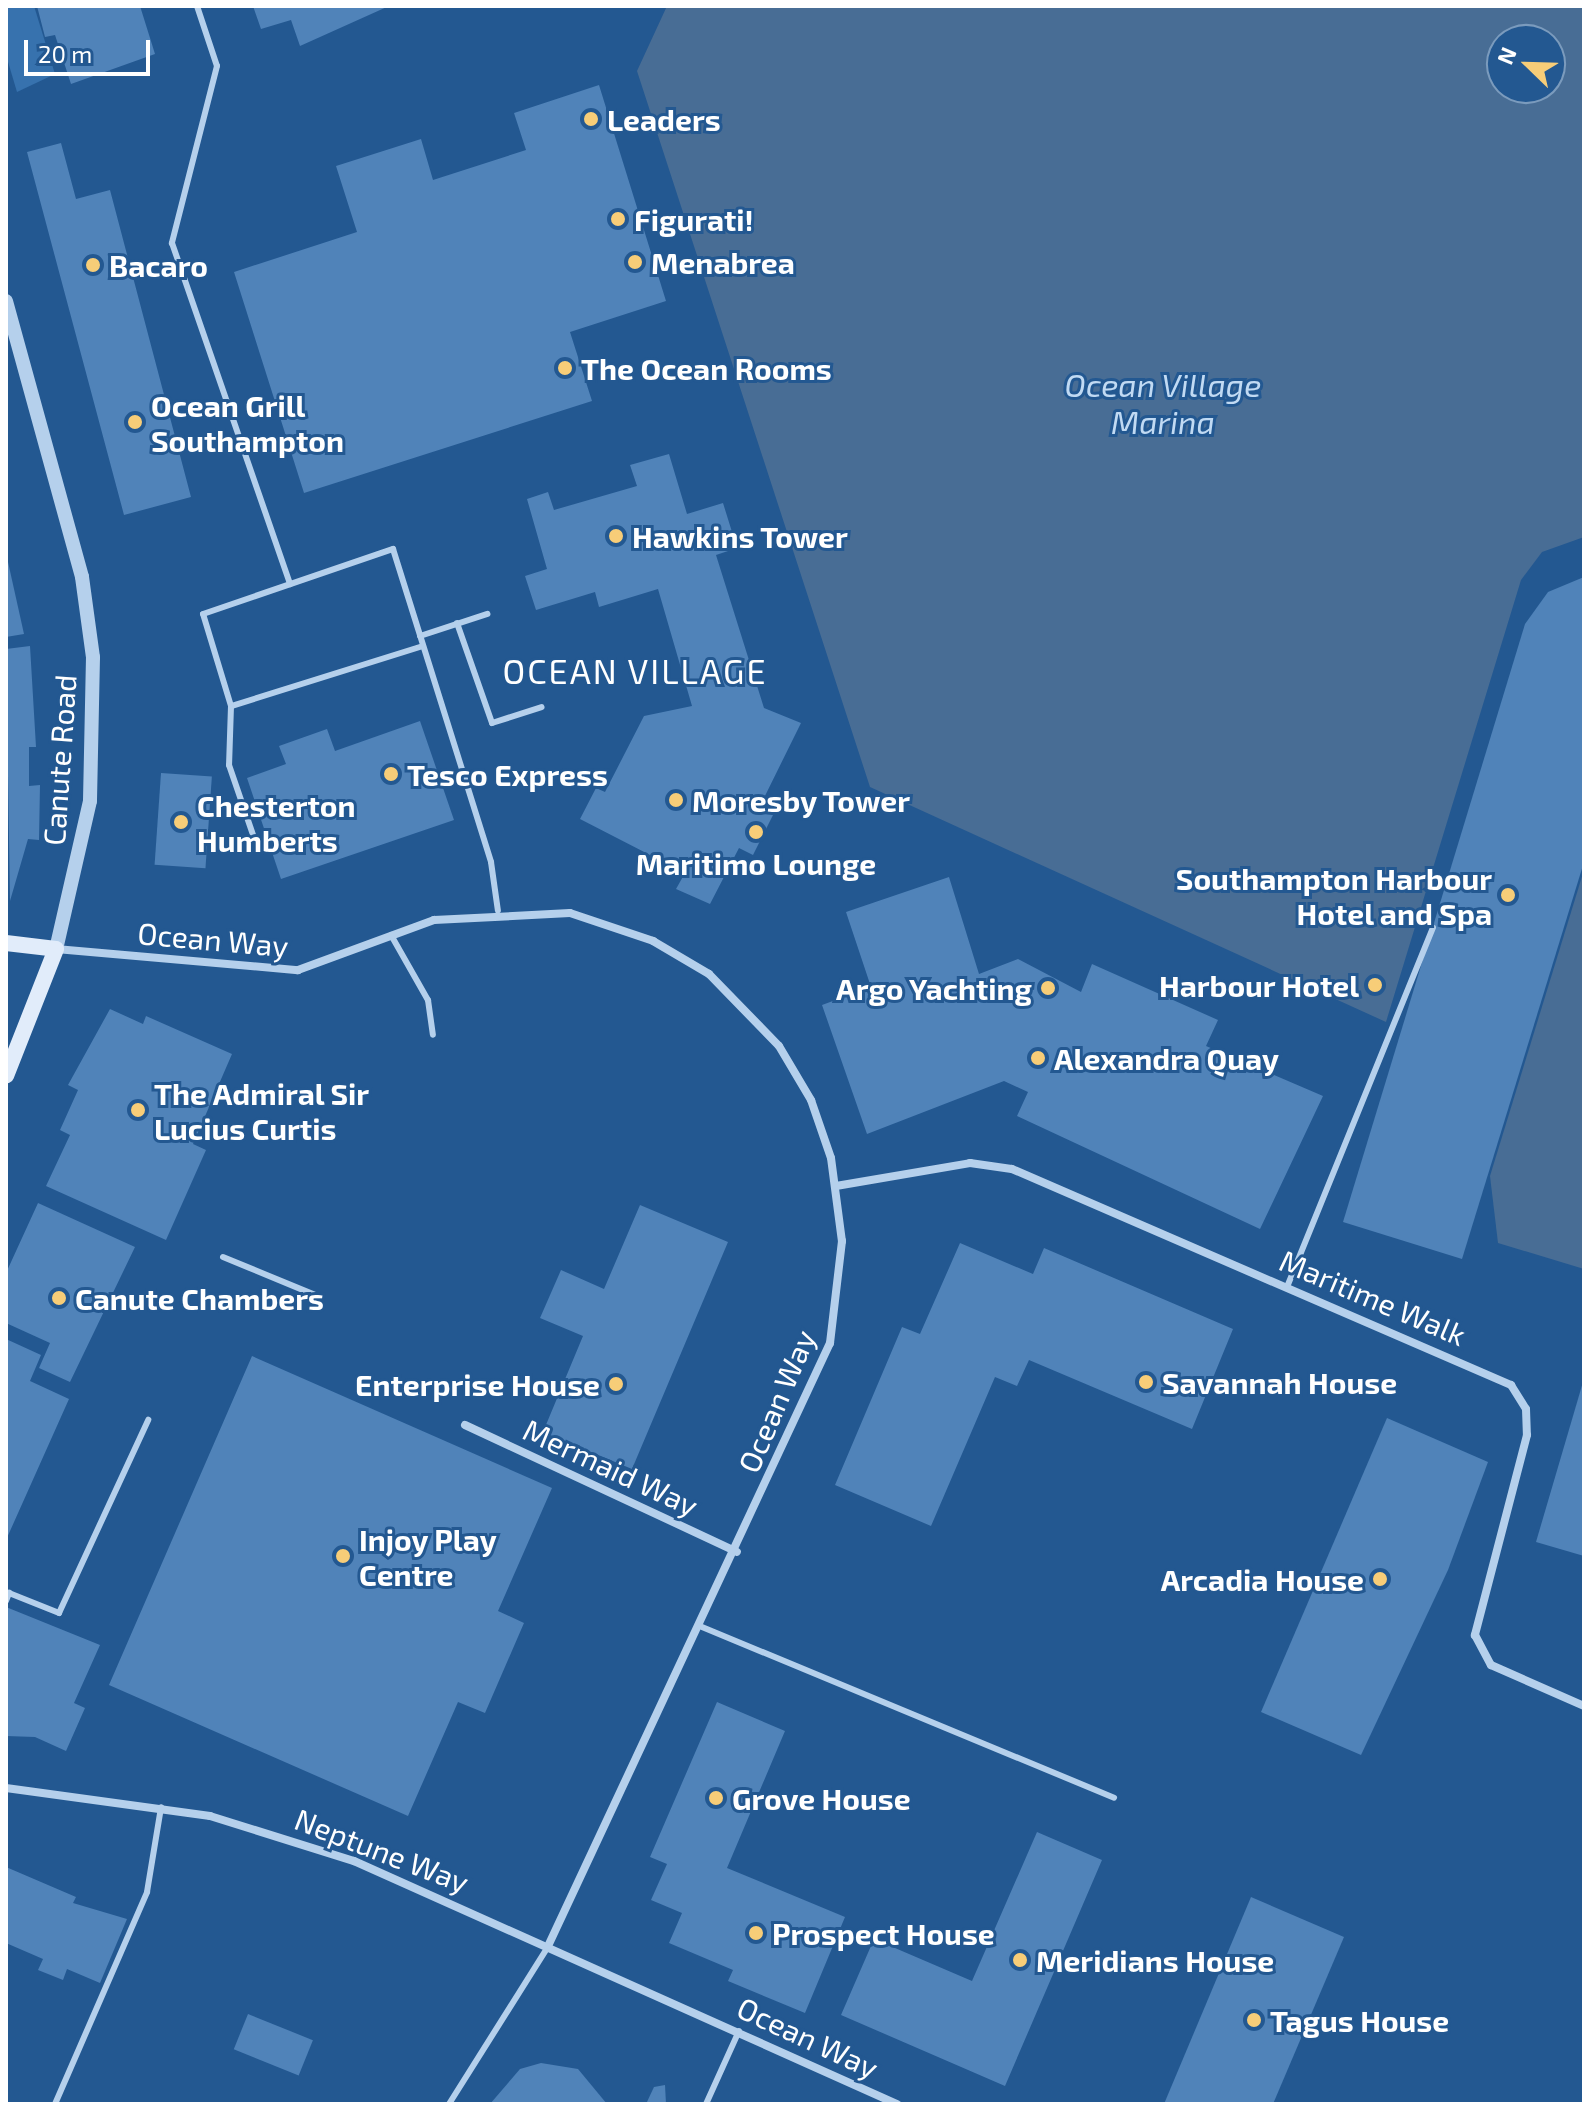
<!DOCTYPE html>
<style>
body{margin:0}
#map{position:relative;width:1590px;height:2110px;overflow:hidden;background:#235891;font-family:"Exo 2",sans-serif}
div>[style]{position:absolute}
[style*='--x']{left:calc(var(--x)*1px);top:calc(var(--y)*1px);width:calc(var(--w)*1px);rotate:calc(var(--a)*1deg)}
.green>*{inset:0;background:#3772ae}
.water>*{inset:0;background:#486d95}
.building>*{inset:0;background:#5083b9;transform-origin:0 0}
.service>*{height:6px;margin:-3px;padding:0 3px;transform-origin:3px;border-radius:3px;background:#b5d0ec}
.minor>*{height:8px;margin:-4px;padding:0 4px;transform-origin:4px;border-radius:4px;background:#b5d0ec}
.tertiary>*{height:14px;margin:-7px;padding:0 7px;transform-origin:7px;border-radius:7px;background:#b5d0ec}
.secondary>*{height:16px;margin:-8px;padding:0 8px;transform-origin:8px;border-radius:8px;background:#e1ecfa}
.dots>*{width:22px;height:22px;translate:-50% -50%;box-sizing:border-box;border:4px solid #235891;border-radius:50%}
span{translate:-50% -50%;white-space:nowrap;text-align:center;line-height:1.15;-webkit-text-stroke:6px #235891;paint-order:stroke}
.poi-label{font-size:30px;color:#fff;font-weight:700}
.left{translate:0 -50%;text-align:left}
.right{translate:-100% -50%;text-align:right}
.street-label{font-size:30px;color:#fff}
.water-label{font-size:32px;color:#c1daf3;font-style:italic}
.quarter-label{font-size:34px;color:#fff;letter-spacing:2px}
.frame{position:absolute;inset:0;border:8px solid #fff;pointer-events:none}
.north{position:absolute;left:1486px;top:24px;width:80px;height:80px;box-sizing:border-box;background:#235891;border:2px solid #7b9bbd;border-radius:50%;rotate:293deg;font-size:22px;font-weight:700;line-height:32px;text-align:center;color:#fff}
.north::after{content:'';display:block;margin:auto;width:28px;height:36px;background:#f7cd78;clip-path:polygon(50% 0,100% 100%,50% 72%,0 100%)}
.scale{position:absolute;left:24px;top:40px;width:126px;height:36px;box-sizing:border-box;border:4px solid #fff;border-top:0;padding-left:10px;font-size:24px;line-height:28px;white-space:nowrap;color:#fff;-webkit-text-stroke:6px #235891;paint-order:stroke}
</style>
<div id="map">
<div class="green">
<i style="clip-path:polygon(6px 6px,34px 6px,55px 74px,17px 92px,6px 55px)"></i>
</div>
<div class="water">
<i style="clip-path:polygon(evenodd,667px 6px,1584px 6px,1584px 537px,1542px 552px,1521px 580px,1386px 1022px,870px 787px,637px 71px,667px 6px,1502px 40px,1550px 40px,1550px 88px,1502px 88px,1502px 40px)"></i>
<i style="clip-path:polygon(1584px 870px,1584px 1269px,1498px 1243px,1490px 1176px)"></i>
</div>
<div class="building">
<i style="clip-path:polygon(37px 6px,140px 6px,155px 54px,71px 84px,55px 35px,45px 37px)"></i>
<i style="clip-path:polygon(253px 6px,389px 6px,300px 46px,291px 20px,261px 29px)"></i>
<i style="clip-path:polygon(599px 85px,666px 301px,570px 332px,592px 401px,304px 493px,234px 272px,357px 232px,336px 166px,421px 139px,433px 180px,526px 150px,514px 113px)"></i>
<i style="clip-path:polygon(61px 143px,76px 199px,110px 190px,191px 497px,124px 515px,27px 152px)"></i>
<i style="clip-path:polygon(669px 454px,687px 514px,723px 503px,737px 548px,716px 555px,764px 708px,801px 723px,759px 808px,773px 815px,753px 855px,739px 848px,710px 904px,676px 889px,685px 873px,580px 819px,596px 788px,605px 792px,644px 716px,692px 706px,658px 589px,599px 607px,595px 592px,536px 610px,525px 576px,547px 569px,527px 499px,548px 492px,554px 510px,637px 486px,630px 465px)"></i>
<i style="clip-path:polygon(6px 553px,24px 634px,6px 637px)"></i>
<i style="clip-path:polygon(1584px 577px,1584px 862px,1462px 1259px,1343px 1222px,1525px 624px,1548px 592px)"></i>
<i style="clip-path:polygon(30px 646px,36px 747px,29px 747px,29px 786px,40px 785px,39px 840px,28px 839px,10px 901px,6px 649px)"></i>
<i style="clip-path:polygon(420px 721px,454px 820px,281px 879px,247px 778px,286px 764px,279px 746px,327px 729px,335px 751px)"></i>
<i style="left:161px;top:773px;width:51px;height:92px;rotate:4deg"></i>
<i style="clip-path:polygon(949px 877px,979px 974px,1018px 959px,1081px 992px,1092px 964px,1218px 1020px,1206px 1046px,1323px 1096px,1260px 1229px,1017px 1116px,1028px 1092px,1004px 1081px,867px 1134px,822px 1005px,871px 987px,846px 912px)"></i>
<i style="clip-path:polygon(110px 1009px,143px 1024px,146px 1016px,232px 1054px,193px 1144px,206px 1150px,166px 1240px,46px 1186px,70px 1135px,60px 1130px,78px 1090px,68px 1085px)"></i>
<i style="clip-path:polygon(38px 1203px,135px 1247px,70px 1382px,39px 1368px,50px 1343px,6px 1323px,6px 1273px)"></i>
<i style="clip-path:polygon(640px 1205px,728px 1242px,632px 1469px,543px 1432px,583px 1336px,540px 1318px,561px 1270px,604px 1289px)"></i>
<i style="clip-path:polygon(960px 1243px,1033px 1274px,1044px 1248px,1233px 1329px,1192px 1429px,1029px 1360px,1017px 1386px,995px 1377px,931px 1526px,835px 1485px,902px 1327px,920px 1334px)"></i>
<i style="clip-path:polygon(6px 1339px,41px 1355px,30px 1381px,69px 1399px,6px 1540px)"></i>
<i style="clip-path:polygon(252px 1356px,552px 1488px,498px 1611px,524px 1623px,485px 1713px,458px 1702px,408px 1816px,109px 1685px)"></i>
<i style="clip-path:polygon(1583px 1382px,1584px 1382px,1584px 1556px,1536px 1542px)"></i>
<i style="clip-path:polygon(1387px 1418px,1488px 1462px,1448px 1570px,1361px 1755px,1261px 1712px)"></i>
<i style="clip-path:polygon(6px 1607px,100px 1645px,74px 1703px,85px 1708px,66px 1751px,35px 1737px,6px 1736px)"></i>
<i style="clip-path:polygon(717px 1702px,785px 1731px,727px 1868px,845px 1917px,805px 2013px,728px 1981px,733px 1970px,669px 1943px,682px 1913px,651px 1900px,667px 1864px,650px 1857px)"></i>
<i style="clip-path:polygon(1037px 1832px,1102px 1860px,1005px 2086px,841px 2015px,874px 1939px,972px 1981px)"></i>
<i style="clip-path:polygon(6px 1867px,76px 1897px,73px 1903px,127px 1919px,100px 1983px,67px 1969px,63px 1980px,38px 1970px,43px 1959px,6px 1943px)"></i>
<i style="clip-path:polygon(1251px 1897px,1344px 1937px,1273px 2104px,1164px 2104px)"></i>
<i style="left:248px;top:2014px;width:70px;height:38px;rotate:22deg"></i>
<i style="clip-path:polygon(541px 2063px,578px 2069px,607px 2104px,490px 2104px,520px 2069px)"></i>
<i style="clip-path:polygon(665px 2085px,666px 2104px,646px 2104px,654px 2087px)"></i>
</div>
<div class="service">
<i style="--x:197;--y:6;--w:63;--a:71.6"></i>
<i style="--x:217;--y:66;--w:183;--a:104.3"></i>
<i style="--x:172;--y:243;--w:361;--a:70.9"></i>
<i style="--x:457;--y:623;--w:106;--a:70.7"></i>
<i style="--x:492;--y:723;--w:52;--a:-17.7"></i>
<i style="--x:420;--y:636;--w:71;--a:-18.2"></i>
<i style="--x:423;--y:646;--w:201;--a:162.6"></i>
<i style="--x:231;--y:706;--w:96;--a:-106.9"></i>
<i style="--x:203;--y:614;--w:201;--a:-18.9"></i>
<i style="--x:393;--y:549;--w:328;--a:72.6"></i>
<i style="--x:491;--y:862;--w:49;--a:81.9"></i>
<i style="--x:231;--y:706;--w:59;--a:91.9"></i>
<i style="--x:229;--y:765;--w:89;--a:71"></i>
<i style="--x:391;--y:935;--w:75;--a:60.4"></i>
<i style="--x:428;--y:1000;--w:35;--a:82"></i>
<i style="--x:223;--y:1257;--w:100;--a:22.4"></i>
<i style="--x:1287;--y:1287;--w:388;--a:-67.9"></i>
<i style="--x:6;--y:1601;--w:9;--a:-69"></i>
<i style="--x:9;--y:1593;--w:54;--a:21.8"></i>
<i style="--x:59;--y:1613;--w:213;--a:-65.2"></i>
<i style="--x:702;--y:1627;--w:446;--a:22.5"></i>
<i style="--x:55;--y:2104;--w:231;--a:-66.5"></i>
<i style="--x:147;--y:1892;--w:86;--a:-80.6"></i>
<i style="--x:449;--y:2104;--w:188;--a:-57.8"></i>
<i style="--x:706;--y:2104;--w:80;--a:-65.7"></i>
</div>
<div class="minor">
<i style="--x:56;--y:949;--w:243;--a:5"></i>
<i style="--x:298;--y:970;--w:145;--a:-20.2"></i>
<i style="--x:434;--y:920;--w:136;--a:-2.9"></i>
<i style="--x:570;--y:913;--w:88;--a:18.6"></i>
<i style="--x:653;--y:941;--w:65;--a:30.5"></i>
<i style="--x:709;--y:974;--w:100;--a:45.8"></i>
<i style="--x:779;--y:1046;--w:63;--a:59.3"></i>
<i style="--x:811;--y:1100;--w:61;--a:71"></i>
<i style="--x:831;--y:1158;--w:84;--a:82.5"></i>
<i style="--x:842;--y:1241;--w:103;--a:96.7"></i>
<i style="--x:830;--y:1343;--w:663;--a:115.06"></i>
<i style="--x:836;--y:1186;--w:136;--a:-9.7"></i>
<i style="--x:970;--y:1163;--w:42;--a:8.1"></i>
<i style="--x:1012;--y:1169;--w:544;--a:23.41"></i>
<i style="--x:1511;--y:1385;--w:28;--a:58"></i>
<i style="--x:1526;--y:1409;--w:26;--a:88"></i>
<i style="--x:1527;--y:1435;--w:207;--a:104.6"></i>
<i style="--x:1475;--y:1635;--w:34;--a:62"></i>
<i style="--x:1491;--y:1665;--w:102;--a:23.8"></i>
<i style="--x:465;--y:1425;--w:300;--a:25"></i>
<i style="--x:6;--y:1788;--w:206;--a:7.8"></i>
<i style="--x:210;--y:1816;--w:151;--a:17.4"></i>
<i style="--x:354;--y:1861;--w:595;--a:24.11"></i>
</div>
<div class="tertiary">
<i style="--x:6;--y:301;--w:286;--a:74.6"></i>
<i style="--x:82;--y:577;--w:81;--a:82.2"></i>
<i style="--x:93;--y:657;--w:144;--a:91.2"></i>
<i style="--x:90;--y:801;--w:152;--a:102.9"></i>
</div>
<div class="secondary">
<i style="--x:6;--y:943;--w:50;--a:6.8"></i>
<i style="--x:56;--y:949;--w:136;--a:111.5"></i>
</div>
<div class="dots">
<i style="left:591px;top:119px;background:#f7cd78"></i>
<i style="left:618px;top:219px;background:#f7cd78"></i>
<i style="left:635px;top:262px;background:#f7cd78"></i>
<i style="left:93px;top:265px;background:#f7cd78"></i>
<i style="left:565px;top:368px;background:#f7cd78"></i>
<i style="left:135px;top:422px;background:#f7cd78"></i>
<i style="left:616px;top:536px;background:#f7cd78"></i>
<i style="left:391px;top:774px;background:#f7cd78"></i>
<i style="left:676px;top:800px;background:#f7cd78"></i>
<i style="left:181px;top:822px;background:#f7cd78"></i>
<i style="left:756px;top:832px;background:#f7cd78"></i>
<i style="left:1508px;top:895px;background:#f7cd78"></i>
<i style="left:1375px;top:985px;background:#f7cd78"></i>
<i style="left:1048px;top:988px;background:#f7cd78"></i>
<i style="left:1038px;top:1058px;background:#f7cd78"></i>
<i style="left:138px;top:1110px;background:#f7cd78"></i>
<i style="left:59px;top:1298px;background:#f7cd78"></i>
<i style="left:1146px;top:1382px;background:#f7cd78"></i>
<i style="left:616px;top:1384px;background:#f7cd78"></i>
<i style="left:343px;top:1556px;background:#f7cd78"></i>
<i style="left:1380px;top:1579px;background:#f7cd78"></i>
<i style="left:716px;top:1798px;background:#f7cd78"></i>
<i style="left:756px;top:1933px;background:#f7cd78"></i>
<i style="left:1020px;top:1960px;background:#f7cd78"></i>
<i style="left:1254px;top:2020px;background:#f7cd78"></i>
</div>
<div class="poi-label">
<span class="left" style="left:607px;top:119px">Leaders</span>
<span class="left" style="left:634px;top:219px">Figurati!</span>
<span class="left" style="left:651px;top:262px">Menabrea</span>
<span class="left" style="left:109px;top:265px">Bacaro</span>
<span class="left" style="left:581px;top:368px">The Ocean Rooms</span>
<span class="left" style="left:151px;top:422px">Ocean Grill<br>Southampton</span>
<span class="left" style="left:632px;top:536px">Hawkins Tower</span>
<span class="left" style="left:407px;top:774px">Tesco Express</span>
<span class="left" style="left:692px;top:800px">Moresby Tower</span>
<span class="left" style="left:197px;top:822px">Chesterton<br>Humberts</span>
<span style="left:756px;top:863px">Maritimo Lounge</span>
<span class="right" style="left:1492px;top:895px">Southampton Harbour<br>Hotel and Spa</span>
<span class="right" style="left:1359px;top:985px">Harbour Hotel</span>
<span class="right" style="left:1032px;top:988px">Argo Yachting</span>
<span class="left" style="left:1054px;top:1058px">Alexandra Quay</span>
<span class="left" style="left:154px;top:1110px">The Admiral Sir<br>Lucius Curtis</span>
<span class="left" style="left:75px;top:1298px">Canute Chambers</span>
<span class="left" style="left:1162px;top:1382px">Savannah House</span>
<span class="right" style="left:600px;top:1384px">Enterprise House</span>
<span class="left" style="left:359px;top:1556px">Injoy Play<br>Centre</span>
<span class="right" style="left:1364px;top:1579px">Arcadia House</span>
<span class="left" style="left:732px;top:1798px">Grove House</span>
<span class="left" style="left:772px;top:1933px">Prospect House</span>
<span class="left" style="left:1036px;top:1960px">Meridians House</span>
<span class="left" style="left:1270px;top:2020px">Tagus House</span>
</div>
<div class="street-label">
<span style="left:59px;top:760px;rotate:-86deg">Canute Road</span>
<span style="left:213px;top:939px;rotate:5deg">Ocean Way</span>
<span style="left:1373px;top:1297px;rotate:23deg">Maritime Walk</span>
<span style="left:776px;top:1401px;rotate:-67deg">Ocean Way</span>
<span style="left:611px;top:1467px;rotate:25deg">Mermaid Way</span>
<span style="left:382px;top:1850px;rotate:21deg">Neptune Way</span>
<span style="left:808px;top:2037px;rotate:25deg">Ocean Way</span>
</div>
<div class="water-label">
<span style="left:1163px;top:403px">Ocean Village<br>Marina</span>
</div>
<div class="quarter-label">
<span style="left:635px;top:671px">OCEAN VILLAGE</span>
</div>
<div class="frame"></div>
<div class="north">N</div>
<div class="scale">20 m</div>
</div>
